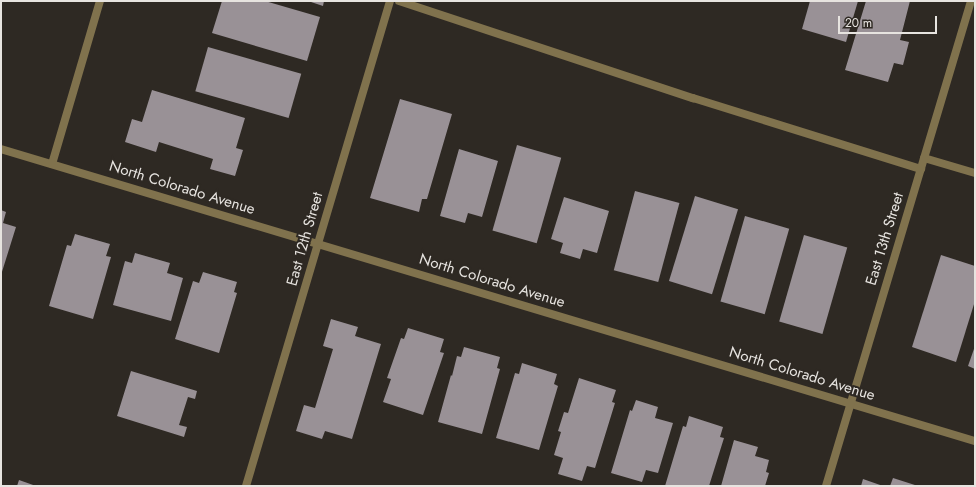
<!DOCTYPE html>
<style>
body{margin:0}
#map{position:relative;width:976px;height:487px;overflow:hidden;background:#2e2923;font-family:Jost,sans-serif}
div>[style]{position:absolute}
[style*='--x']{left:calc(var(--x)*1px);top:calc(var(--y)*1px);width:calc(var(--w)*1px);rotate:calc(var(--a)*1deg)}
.building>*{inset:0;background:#999196;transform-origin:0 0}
.lane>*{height:8px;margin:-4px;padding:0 4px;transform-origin:4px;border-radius:4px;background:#80724d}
.street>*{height:8px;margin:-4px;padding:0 4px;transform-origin:4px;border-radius:4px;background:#80724d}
span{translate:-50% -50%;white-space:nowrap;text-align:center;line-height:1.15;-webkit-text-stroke:4px #2e2923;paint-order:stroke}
.street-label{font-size:15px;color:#e7e4e0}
.frame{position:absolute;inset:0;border:2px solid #e7e4e0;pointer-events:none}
.scale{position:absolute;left:838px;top:16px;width:99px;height:18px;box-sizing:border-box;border:2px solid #e7e4e0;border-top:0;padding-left:5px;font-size:12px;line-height:14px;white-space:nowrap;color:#e7e4e0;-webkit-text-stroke:3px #2e2923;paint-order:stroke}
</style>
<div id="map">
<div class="building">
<i style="clip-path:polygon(222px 1px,265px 1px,320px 17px,307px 61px,212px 33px)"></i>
<i style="clip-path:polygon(308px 1px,324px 1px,323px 6px)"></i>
<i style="clip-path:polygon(810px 1px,858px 1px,846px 42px,802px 29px)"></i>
<i style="clip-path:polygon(866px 1px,910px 1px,900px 40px,909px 42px,903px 65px,894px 63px,888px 82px,845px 70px)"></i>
<i style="left:208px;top:47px;width:97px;height:46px;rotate:16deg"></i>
<i style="clip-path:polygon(152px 90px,245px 118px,236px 148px,243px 150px,235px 176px,210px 169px,213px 159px,159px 142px,156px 152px,125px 142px,132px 119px,142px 122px)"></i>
<i style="clip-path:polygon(400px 99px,452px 114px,427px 199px,422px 199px,419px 212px,370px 198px)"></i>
<i style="left:517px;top:145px;width:46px;height:89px;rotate:16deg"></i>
<i style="clip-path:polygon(459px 149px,498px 161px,482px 217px,468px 213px,465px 223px,440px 216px)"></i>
<i style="left:635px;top:191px;width:46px;height:82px;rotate:15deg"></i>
<i style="left:695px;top:196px;width:45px;height:89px;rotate:17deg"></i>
<i style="clip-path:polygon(564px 197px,609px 211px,597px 253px,583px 249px,580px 259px,560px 253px,563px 243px,551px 239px)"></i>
<i style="clip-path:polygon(1px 210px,6px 212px,3px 223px,16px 227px,1px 275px)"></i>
<i style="left:745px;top:216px;width:46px;height:89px;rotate:16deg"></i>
<i style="clip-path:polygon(75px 234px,110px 244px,106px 256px,111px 257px,93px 319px,49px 306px,67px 245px,71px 246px)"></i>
<i style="left:804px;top:235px;width:45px;height:90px;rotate:16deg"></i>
<i style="clip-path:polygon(135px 253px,170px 263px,167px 273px,183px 278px,171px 321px,113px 305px,125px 261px,132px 263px)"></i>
<i style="clip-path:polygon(941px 255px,975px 266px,975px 301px,956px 362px,912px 347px)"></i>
<i style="clip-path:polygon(203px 272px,237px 282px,234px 292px,237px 293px,219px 353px,175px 339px,193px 281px,199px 283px)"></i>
<i style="clip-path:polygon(331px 319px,358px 327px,355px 336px,381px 344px,352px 439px,325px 431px,322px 439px,296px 431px,304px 405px,315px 408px,333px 349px,323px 346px)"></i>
<i style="clip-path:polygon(408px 328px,444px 339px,440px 352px,444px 353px,423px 415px,383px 402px,391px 379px,387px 378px,401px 338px,404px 339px)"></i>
<i style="clip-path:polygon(975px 346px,975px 369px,968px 366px)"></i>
<i style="clip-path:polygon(464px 347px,500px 357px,497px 368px,500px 369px,482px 434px,438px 422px,451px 375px,452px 376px,457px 356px,461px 357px)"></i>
<i style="clip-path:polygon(522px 363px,557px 374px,554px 384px,558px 386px,539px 450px,496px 438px,515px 373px,519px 374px)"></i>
<i style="clip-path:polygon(131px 371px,197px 391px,195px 399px,188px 397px,179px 425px,187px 427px,184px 437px,117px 416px)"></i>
<i style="clip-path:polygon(579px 378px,616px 390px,612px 402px,615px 403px,595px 468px,587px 466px,582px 481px,558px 474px,563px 458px,554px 455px,561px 432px,558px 431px,564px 412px,568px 413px)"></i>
<i style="clip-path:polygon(636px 400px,658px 407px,655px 418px,673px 423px,658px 473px,646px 470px,642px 482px,611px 473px,630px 410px,632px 411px)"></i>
<i style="clip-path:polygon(689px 416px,723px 427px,720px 437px,724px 438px,709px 486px,665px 486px,683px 426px,686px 427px)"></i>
<i style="clip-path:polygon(734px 440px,758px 447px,755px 456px,769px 460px,766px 472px,769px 473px,765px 486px,721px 486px)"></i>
<i style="clip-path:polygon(893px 478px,918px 486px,890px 486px)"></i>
<i style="clip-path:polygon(863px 479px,883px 486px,861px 486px)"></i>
<i style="clip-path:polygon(19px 480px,36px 486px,17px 486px)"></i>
</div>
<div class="lane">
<i style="--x:399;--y:1;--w:310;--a:18.3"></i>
<i style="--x:693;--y:98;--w:239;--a:17.3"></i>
<i style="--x:924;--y:158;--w:53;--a:16.4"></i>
<i style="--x:52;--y:164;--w:170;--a:-73.6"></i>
</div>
<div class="street">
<i style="--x:1;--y:149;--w:1017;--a:16.69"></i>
<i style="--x:246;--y:486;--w:506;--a:-73.46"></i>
<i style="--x:826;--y:486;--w:506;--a:-73.35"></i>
</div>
<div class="street-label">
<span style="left:182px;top:188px;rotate:17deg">North Colorado Avenue</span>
<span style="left:305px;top:239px;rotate:-74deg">East 12th Street</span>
<span style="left:885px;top:239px;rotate:-73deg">East 13th Street</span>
<span style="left:492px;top:281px;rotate:17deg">North Colorado Avenue</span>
<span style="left:802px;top:374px;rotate:17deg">North Colorado Avenue</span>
</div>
<div class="frame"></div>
<div class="scale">20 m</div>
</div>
